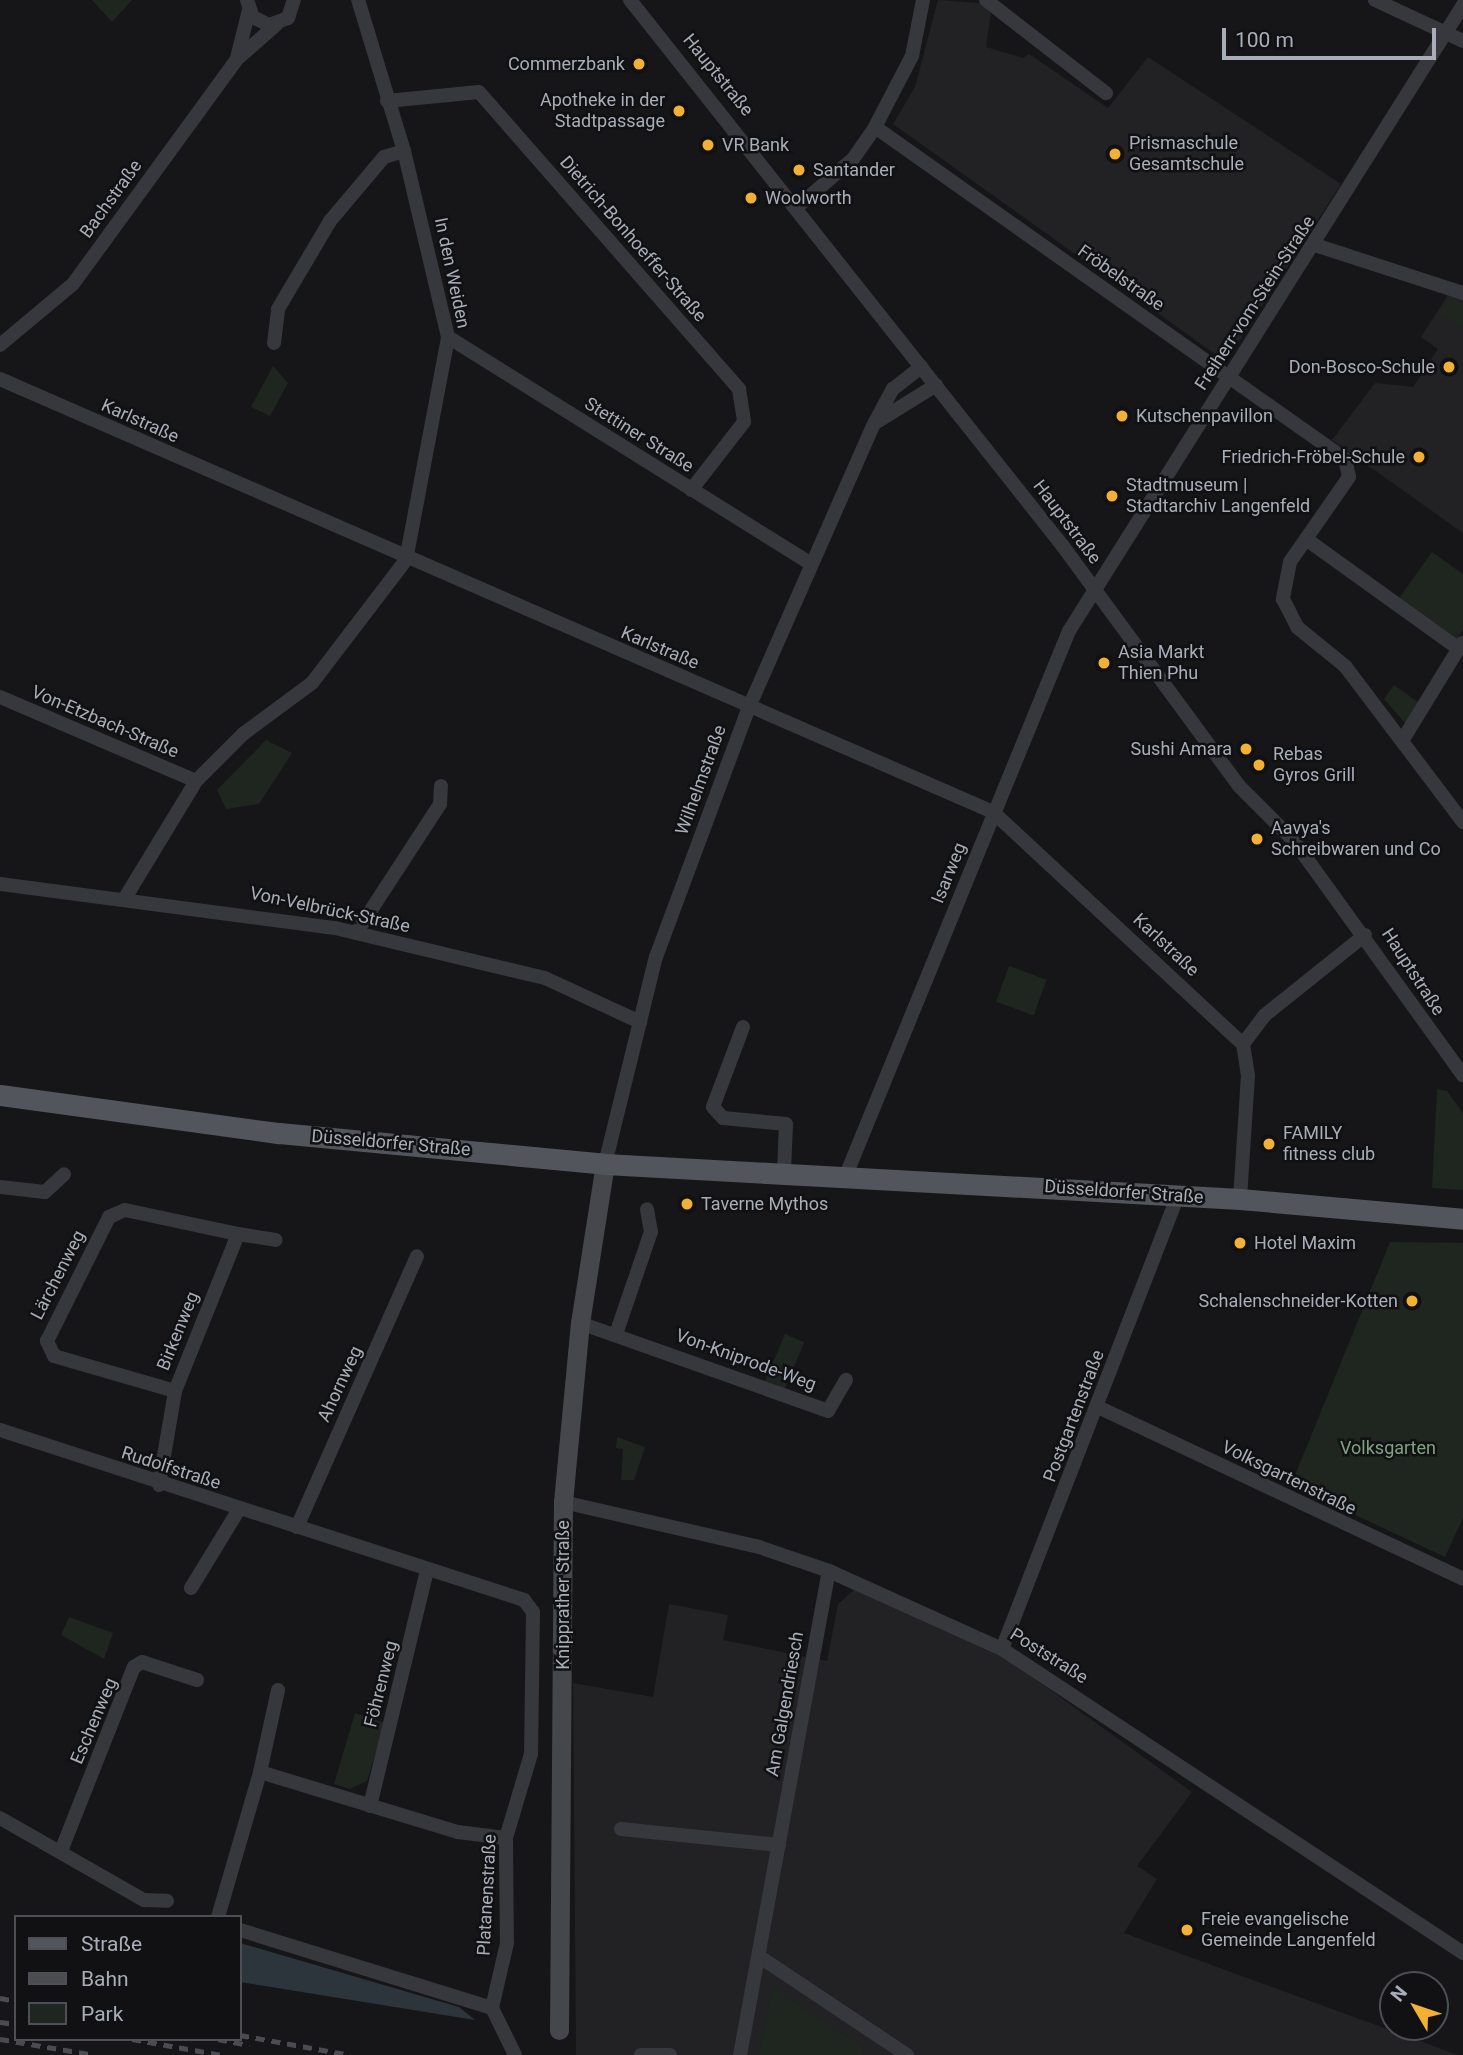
<!DOCTYPE html>
<meta charset="utf-8">
<style>
body{margin:0}
#map{position:relative;width:1463px;height:2055px;overflow:hidden;background:#161618;font-family:Roboto,sans-serif}
div>[style]{position:absolute}
[style*='--x']{left:calc(var(--x)*1px);top:calc(var(--y)*1px);width:calc(var(--w)*1px);rotate:calc(var(--a)*1deg)}
.built>*{inset:0;background:#222225}
.green>*{inset:0;background:#1e261f;transform-origin:0 0}
.water>*{inset:0;background:#2c353c}
.street>*{height:14px;margin:-7px;padding:0 7px;transform-origin:7px;border-radius:7px;background:#37383d}
.secondary>*{height:19px;margin:-9.5px;padding:0 9.5px;transform-origin:9.5px;border-radius:9.5px;background:#45474d}
.primary>*{height:21px;margin:-10.5px;padding:0 10.5px;transform-origin:10.5px;border-radius:10.5px;background:#53555c}
.rail>*{height:4.5px;margin-top:-2.25px;transform-origin:0;background:repeating-linear-gradient(90deg,#4a4c52 0 9px,transparent 0 16px)}
.dots>*{width:19px;height:19px;translate:-50% -50%;box-sizing:border-box;border:4px solid #111113;border-radius:50%}
span{translate:-50% -50%;white-space:nowrap;text-align:center;line-height:1.15;-webkit-text-stroke:5px #111113;paint-order:stroke}
.poi-label{font-size:18px;color:#a8adb8}
.right{translate:-100% -50%;text-align:right}
.left{translate:0 -50%;text-align:left}
.street-label{font-size:18px;color:#a8adb8}
.park-label{font-size:18px;color:#7fa381}
.legend{position:absolute;left:14px;top:1915px;width:228px;height:126px;box-sizing:border-box;background:#111113;border:2px solid #4d4f55;margin:0;padding:9px 12px;list-style:none;font-size:21px;color:#a8adb8}
.legend li{display:flex;align-items:center;gap:14px;height:35px}
.legend b{width:35px;border:2px solid #4d4f55}
.north{position:absolute;left:1379px;top:1971px;width:70px;height:70px;box-sizing:border-box;background:#111113;border:2px solid #4d4f55;border-radius:50%;rotate:309deg;font-size:19px;font-weight:700;line-height:28px;text-align:center;color:#a8adb8}
.north::after{content:'';display:block;margin:auto;width:24px;height:32px;background:#f2b134;clip-path:polygon(50% 0,100% 100%,50% 72%,0 100%)}
.scale{position:absolute;left:1222px;top:28px;width:214px;height:32px;box-sizing:border-box;border:4px solid #a8adb8;border-top:0;padding-left:9px;font-size:21px;line-height:24px;white-space:nowrap;color:#a8adb8;-webkit-text-stroke:5px #111113;paint-order:stroke}
</style>
<div id="map">
<div class="built">
<i style="clip-path:polygon(938px 0,978px 3px,991px 12px,986px 47px,1023px 58px,1029px 54px,1108px 108px,1148px 57px,1341px 184px,1237px 345px,1215px 354px,893px 124px,915px 87px)"></i>
<i style="clip-path:polygon(1448px 295px,1463px 300px,1463px 533px,1332px 440px,1375px 383px,1413px 387px,1438px 349px,1421px 337px)"></i>
<i style="clip-path:polygon(854px 1590px,999px 1653px,1192px 1792px,1137px 1866px,1157px 1879px,1124px 1933px,1458px 2055px,576px 2055px,573px 1683px,653px 1697px,669px 1604px,728px 1615px,723px 1640px,827px 1661px,838px 1604px)"></i>
</div>
<div class="green">
<i style="clip-path:polygon(92px 0,132px 0,112px 22px)"></i>
<i style="clip-path:polygon(1449px 299px,1463px 303px,1463px 328px,1440px 313px)"></i>
<i style="clip-path:polygon(273px 366px,288px 383px,270px 416px,251px 407px)"></i>
<i style="clip-path:polygon(1432px 552px,1463px 574px,1463px 630px,1456px 640px,1399px 598px)"></i>
<i style="clip-path:polygon(1394px 685px,1418px 702px,1406px 724px,1384px 699px)"></i>
<i style="clip-path:polygon(266px 740px,292px 753px,259px 804px,226px 809px,217px 790px)"></i>
<i style="left:1009px;top:966px;width:40px;height:38px;rotate:20deg"></i>
<i style="clip-path:polygon(1437px 1089px,1447px 1091px,1463px 1113px,1463px 1190px,1432px 1188px)"></i>
<i style="clip-path:polygon(1390px 1242px,1463px 1243px,1463px 1518px,1445px 1557px,1291px 1485px)"></i>
<i style="left:785px;top:1334px;width:21px;height:51px;rotate:23deg"></i>
<i style="clip-path:polygon(617px 1437px,645px 1447px,634px 1480px,621px 1480px,623px 1449px,616px 1448px)"></i>
<i style="clip-path:polygon(69px 1617px,113px 1633px,104px 1659px,61px 1635px)"></i>
<i style="clip-path:polygon(355px 1713px,385px 1723px,367px 1781px,350px 1789px,334px 1784px)"></i>
<i style="clip-path:polygon(773px 1988px,864px 2048px,861px 2055px,759px 2055px)"></i>
</div>
<div class="water">
<i style="clip-path:polygon(240px 1943px,459px 2007px,475px 2020px,240px 1982px)"></i>
</div>
<div class="street">
<i style="--x:247;--y:0;--w:18;--a:71"></i>
<i style="--x:253;--y:17;--w:18;--a:27"></i>
<i style="--x:269;--y:25;--w:20;--a:-20"></i>
<i style="--x:288;--y:18;--w:19;--a:-72"></i>
<i style="--x:630;--y:0;--w:695;--a:51.6"></i>
<i style="--x:1062;--y:545;--w:299;--a:53.7"></i>
<i style="--x:1239;--y:786;--w:78;--a:45"></i>
<i style="--x:1294;--y:841;--w:289;--a:54.2"></i>
<i style="--x:986;--y:0;--w:152;--a:37.8"></i>
<i style="--x:1375;--y:0;--w:97;--a:25"></i>
<i style="--x:237;--y:58;--w:49;--a:-76"></i>
<i style="--x:387;--y:101;--w:92;--a:-5.6"></i>
<i style="--x:479;--y:92;--w:395;--a:48.8"></i>
<i style="--x:739;--y:389;--w:33;--a:81"></i>
<i style="--x:744;--y:422;--w:86;--a:127.9"></i>
<i style="--x:875;--y:127;--w:575;--a:35.24"></i>
<i style="--x:1345;--y:459;--w:18;--a:77"></i>
<i style="--x:1349;--y:477;--w:103;--a:124.8"></i>
<i style="--x:1290;--y:562;--w:38;--a:101"></i>
<i style="--x:1283;--y:599;--w:31;--a:63"></i>
<i style="--x:1297;--y:627;--w:62;--a:39.1"></i>
<i style="--x:1345;--y:666;--w:196;--a:52.9"></i>
<i style="--x:797;--y:207;--w:74;--a:-40.6"></i>
<i style="--x:853;--y:159;--w:39;--a:-55"></i>
<i style="--x:875;--y:127;--w:80;--a:-62.5"></i>
<i style="--x:912;--y:56;--w:57;--a:-78.9"></i>
<i style="--x:1315;--y:245;--w:156;--a:18"></i>
<i style="--x:448;--y:337;--w:428;--a:32"></i>
<i style="--x:274;--y:343;--w:34;--a:-83"></i>
<i style="--x:278;--y:309;--w:102;--a:-59.4"></i>
<i style="--x:330;--y:221;--w:84;--a:-49.8"></i>
<i style="--x:384;--y:157;--w:21;--a:-17"></i>
<i style="--x:0;--y:345;--w:95;--a:-39.9"></i>
<i style="--x:73;--y:284;--w:278;--a:-53.9"></i>
<i style="--x:237;--y:59;--w:52;--a:-41.1"></i>
<i style="--x:0;--y:379;--w:1083;--a:23.56"></i>
<i style="--x:993;--y:812;--w:341;--a:42.9"></i>
<i style="--x:1243;--y:1044;--w:31;--a:81"></i>
<i style="--x:1248;--y:1075;--w:124;--a:93.7"></i>
<i style="--x:875;--y:423;--w:72;--a:-31.9"></i>
<i style="--x:1306;--y:539;--w:188;--a:35.7"></i>
<i style="--x:0;--y:697;--w:213;--a:23.2"></i>
<i style="--x:1402;--y:741;--w:115;--a:-58.5"></i>
<i style="--x:0;--y:884;--w:338;--a:7.5"></i>
<i style="--x:335;--y:928;--w:216;--a:13.4"></i>
<i style="--x:545;--y:978;--w:105;--a:24.9"></i>
<i style="--x:125;--y:898;--w:137;--a:-58.7"></i>
<i style="--x:196;--y:781;--w:66;--a:-45"></i>
<i style="--x:243;--y:734;--w:86;--a:-36.5"></i>
<i style="--x:312;--y:683;--w:155;--a:-52.6"></i>
<i style="--x:406;--y:560;--w:227;--a:-79.3"></i>
<i style="--x:448;--y:337;--w:191;--a:-103.3"></i>
<i style="--x:404;--y:151;--w:158;--a:-106.9"></i>
<i style="--x:356;--y:933;--w:154;--a:-56.9"></i>
<i style="--x:440;--y:804;--w:18;--a:-87"></i>
<i style="--x:743;--y:1027;--w:85;--a:110.6"></i>
<i style="--x:713;--y:1107;--w:15;--a:48"></i>
<i style="--x:723;--y:1118;--w:63;--a:5.4"></i>
<i style="--x:786;--y:1124;--w:48;--a:92.4"></i>
<i style="--x:1243;--y:1044;--w:36;--a:-53"></i>
<i style="--x:1265;--y:1015;--w:128;--a:-38.7"></i>
<i style="--x:605;--y:1164;--w:213;--a:-76.2"></i>
<i style="--x:656;--y:957;--w:267;--a:-69.6"></i>
<i style="--x:749;--y:707;--w:309;--a:-66.2"></i>
<i style="--x:874;--y:424;--w:40;--a:-62"></i>
<i style="--x:893;--y:389;--w:36;--a:-38"></i>
<i style="--x:846;--y:1175;--w:588;--a:-67.71"></i>
<i style="--x:1069;--y:631;--w:740;--a:-57.81"></i>
<i style="--x:0;--y:1187;--w:45;--a:6.3"></i>
<i style="--x:45;--y:1192;--w:26;--a:-43"></i>
<i style="--x:580;--y:1323;--w:263;--a:19.5"></i>
<i style="--x:828;--y:1411;--w:36;--a:-60"></i>
<i style="--x:616;--y:1334;--w:108;--a:-71.1"></i>
<i style="--x:651;--y:1232;--w:23;--a:-100"></i>
<i style="--x:175;--y:1391;--w:126;--a:-163.9"></i>
<i style="--x:54;--y:1356;--w:17;--a:-115"></i>
<i style="--x:47;--y:1341;--w:139;--a:-63.4"></i>
<i style="--x:109;--y:1217;--w:17;--a:-24"></i>
<i style="--x:125;--y:1210;--w:116;--a:12"></i>
<i style="--x:1100;--y:1408;--w:401;--a:25.2"></i>
<i style="--x:0;--y:1430;--w:551;--a:17.97"></i>
<i style="--x:524;--y:1600;--w:15;--a:53"></i>
<i style="--x:533;--y:1612;--w:142;--a:90.8"></i>
<i style="--x:531;--y:1754;--w:88;--a:106.6"></i>
<i style="--x:506;--y:1838;--w:105;--a:89.5"></i>
<i style="--x:507;--y:1943;--w:67;--a:103"></i>
<i style="--x:492;--y:2008;--w:264;--a:-162.8"></i>
<i style="--x:159;--y:1485;--w:95;--a:-80.3"></i>
<i style="--x:175;--y:1391;--w:169;--a:-68.1"></i>
<i style="--x:238;--y:1234;--w:38;--a:9"></i>
<i style="--x:563;--y:1502;--w:201;--a:12.9"></i>
<i style="--x:759;--y:1547;--w:74;--a:18.9"></i>
<i style="--x:829;--y:1571;--w:190;--a:24.3"></i>
<i style="--x:1002;--y:1649;--w:552;--a:33.4"></i>
<i style="--x:297;--y:1527;--w:296;--a:-66.1"></i>
<i style="--x:191;--y:1588;--w:90;--a:-58.6"></i>
<i style="--x:1002;--y:1649;--w:486;--a:-68.8"></i>
<i style="--x:260;--y:1772;--w:84;--a:-77.6"></i>
<i style="--x:370;--y:1806;--w:243;--a:-76.4"></i>
<i style="--x:0;--y:1818;--w:166;--a:29.7"></i>
<i style="--x:144;--y:1900;--w:23;--a:2"></i>
<i style="--x:621;--y:1829;--w:159;--a:5.8"></i>
<i style="--x:61;--y:1851;--w:198;--a:-68.4"></i>
<i style="--x:134;--y:1667;--w:9;--a:-32"></i>
<i style="--x:142;--y:1662;--w:58;--a:18.1"></i>
<i style="--x:218;--y:1917;--w:151;--a:-73.8"></i>
<i style="--x:260;--y:1772;--w:207;--a:16.9"></i>
<i style="--x:458;--y:1832;--w:48;--a:7.1"></i>
<i style="--x:760;--y:1957;--w:177;--a:33.7"></i>
<i style="--x:492;--y:2008;--w:52;--a:63.9"></i>
<i style="--x:641;--y:2055;--w:29;--a:0"></i>
<i style="--x:740;--y:2055;--w:492;--a:-79.6"></i>
</div>
<div class="secondary">
<i style="--x:559;--y:2030;--w:528;--a:-89.57"></i>
<i style="--x:563;--y:1502;--w:180;--a:-84.6"></i>
<i style="--x:580;--y:1323;--w:161;--a:-81.1"></i>
</div>
<div class="primary">
<i style="--x:0;--y:1095;--w:282;--a:7.8"></i>
<i style="--x:279;--y:1133;--w:327;--a:5.4"></i>
<i style="--x:605;--y:1164;--w:636;--a:3.15"></i>
<i style="--x:1240;--y:1199;--w:224;--a:5.1"></i>
</div>
<div class="rail">
<i style="--x:0;--y:1998;--w:16;--a:11"></i>
<i style="--x:0;--y:2022;--w:16;--a:7"></i>
<i style="--x:240;--y:2035;--w:112;--a:10.3"></i>
<i style="--x:0;--y:2039;--w:96;--a:9.6"></i>
<i style="--x:132;--y:2039;--w:91;--a:10.1"></i>
<i style="--x:218;--y:2039;--w:32;--a:11"></i>
</div>
<div class="dots">
<i style="left:639px;top:64px;background:#f2b134"></i>
<i style="left:679px;top:111px;background:#f2b134"></i>
<i style="left:708px;top:145px;background:#f2b134"></i>
<i style="left:1115px;top:154px;background:#f2b134"></i>
<i style="left:799px;top:170px;background:#f2b134"></i>
<i style="left:751px;top:198px;background:#f2b134"></i>
<i style="left:1449px;top:367px;background:#f2b134"></i>
<i style="left:1122px;top:416px;background:#f2b134"></i>
<i style="left:1419px;top:457px;background:#f2b134"></i>
<i style="left:1112px;top:496px;background:#f2b134"></i>
<i style="left:1104px;top:663px;background:#f2b134"></i>
<i style="left:1246px;top:749px;background:#f2b134"></i>
<i style="left:1259px;top:765px;background:#f2b134"></i>
<i style="left:1257px;top:839px;background:#f2b134"></i>
<i style="left:1269px;top:1144px;background:#f2b134"></i>
<i style="left:687px;top:1204px;background:#f2b134"></i>
<i style="left:1240px;top:1243px;background:#f2b134"></i>
<i style="left:1412px;top:1301px;background:#f2b134"></i>
<i style="left:1187px;top:1930px;background:#f2b134"></i>
</div>
<div class="poi-label">
<span class="right" style="left:625px;top:64px">Commerzbank</span>
<span class="right" style="left:665px;top:111px">Apotheke in der<br>Stadtpassage</span>
<span class="left" style="left:1129px;top:154px">Prismaschule<br>Gesamtschule</span>
<span class="left" style="left:722px;top:145px">VR Bank</span>
<span class="left" style="left:813px;top:170px">Santander</span>
<span class="left" style="left:765px;top:198px">Woolworth</span>
<span class="right" style="left:1435px;top:367px">Don-Bosco-Schule</span>
<span class="left" style="left:1136px;top:416px">Kutschenpavillon</span>
<span class="right" style="left:1405px;top:457px">Friedrich-Fröbel-Schule</span>
<span class="left" style="left:1126px;top:496px">Stadtmuseum |<br>Stadtarchiv Langenfeld</span>
<span class="left" style="left:1118px;top:663px">Asia Markt<br>Thien Phu</span>
<span class="right" style="left:1232px;top:749px">Sushi Amara</span>
<span class="left" style="left:1273px;top:765px">Rebas<br>Gyros Grill</span>
<span class="left" style="left:1271px;top:839px">Aavya's<br>Schreibwaren und Co</span>
<span class="left" style="left:1283px;top:1144px">FAMILY<br>fitness club</span>
<span class="left" style="left:701px;top:1204px">Taverne Mythos</span>
<span class="left" style="left:1254px;top:1243px">Hotel Maxim</span>
<span class="right" style="left:1398px;top:1301px">Schalenschneider-Kotten</span>
<span class="left" style="left:1201px;top:1930px">Freie evangelische<br>Gemeinde Langenfeld</span>
</div>
<div class="street-label">
<span style="left:718px;top:75px;rotate:51deg">Hauptstraße</span>
<span style="left:111px;top:199px;rotate:-54deg">Bachstraße</span>
<span style="left:633px;top:239px;rotate:49deg">Dietrich-Bonhoeffer-Straße</span>
<span style="left:452px;top:273px;rotate:78deg">In den Weiden</span>
<span style="left:1121px;top:278px;rotate:35deg">Fröbelstraße</span>
<span style="left:1255px;top:303px;rotate:-57deg">Freiherr-vom-Stein-Straße</span>
<span style="left:140px;top:421px;rotate:24deg">Karlstraße</span>
<span style="left:639px;top:435px;rotate:32deg">Stettiner Straße</span>
<span style="left:1067px;top:522px;rotate:53deg">Hauptstraße</span>
<span style="left:660px;top:648px;rotate:23deg">Karlstraße</span>
<span style="left:105px;top:722px;rotate:23deg">Von-Etzbach-Straße</span>
<span style="left:701px;top:780px;rotate:-70deg">Wilhelmstraße</span>
<span style="left:949px;top:873px;rotate:-68deg">Isarweg</span>
<span style="left:330px;top:910px;rotate:12deg">Von-Velbrück-Straße</span>
<span style="left:1166px;top:945px;rotate:43deg">Karlstraße</span>
<span style="left:1413px;top:972px;rotate:57deg">Hauptstraße</span>
<span style="left:391px;top:1143px;rotate:5deg">Düsseldorfer Straße</span>
<span style="left:1124px;top:1192px;rotate:4deg">Düsseldorfer Straße</span>
<span style="left:58px;top:1275px;rotate:-63deg">Lärchenweg</span>
<span style="left:178px;top:1331px;rotate:-68deg">Birkenweg</span>
<span style="left:746px;top:1360px;rotate:20deg">Von-Kniprode-Weg</span>
<span style="left:340px;top:1384px;rotate:-65deg">Ahornweg</span>
<span style="left:1074px;top:1416px;rotate:-69deg">Postgartenstraße</span>
<span style="left:171px;top:1468px;rotate:18deg">Rudolfstraße</span>
<span style="left:1289px;top:1478px;rotate:26deg">Volksgartenstraße</span>
<span style="left:563px;top:1595px;rotate:-90deg">Knipprather Straße</span>
<span style="left:1049px;top:1656px;rotate:32deg">Poststraße</span>
<span style="left:381px;top:1684px;rotate:-76deg">Föhrenweg</span>
<span style="left:785px;top:1704px;rotate:-80deg">Am Galgendriesch</span>
<span style="left:94px;top:1721px;rotate:-67deg">Eschenweg</span>
<span style="left:487px;top:1895px;rotate:-87deg">Platanenstraße</span>
</div>
<div class="park-label">
<span style="left:1388px;top:1448px">Volksgarten</span>
</div>
<ul class="legend">
<li><b style="height:9px;background:#53555c"></b>Straße</li>
<li><b style="height:9px;background:#4a4c52"></b>Bahn</li>
<li><b style="height:19px;background:#1e261f"></b>Park</li>
</ul>
<div class="north">N</div>
<div class="scale">100 m</div>
</div>
